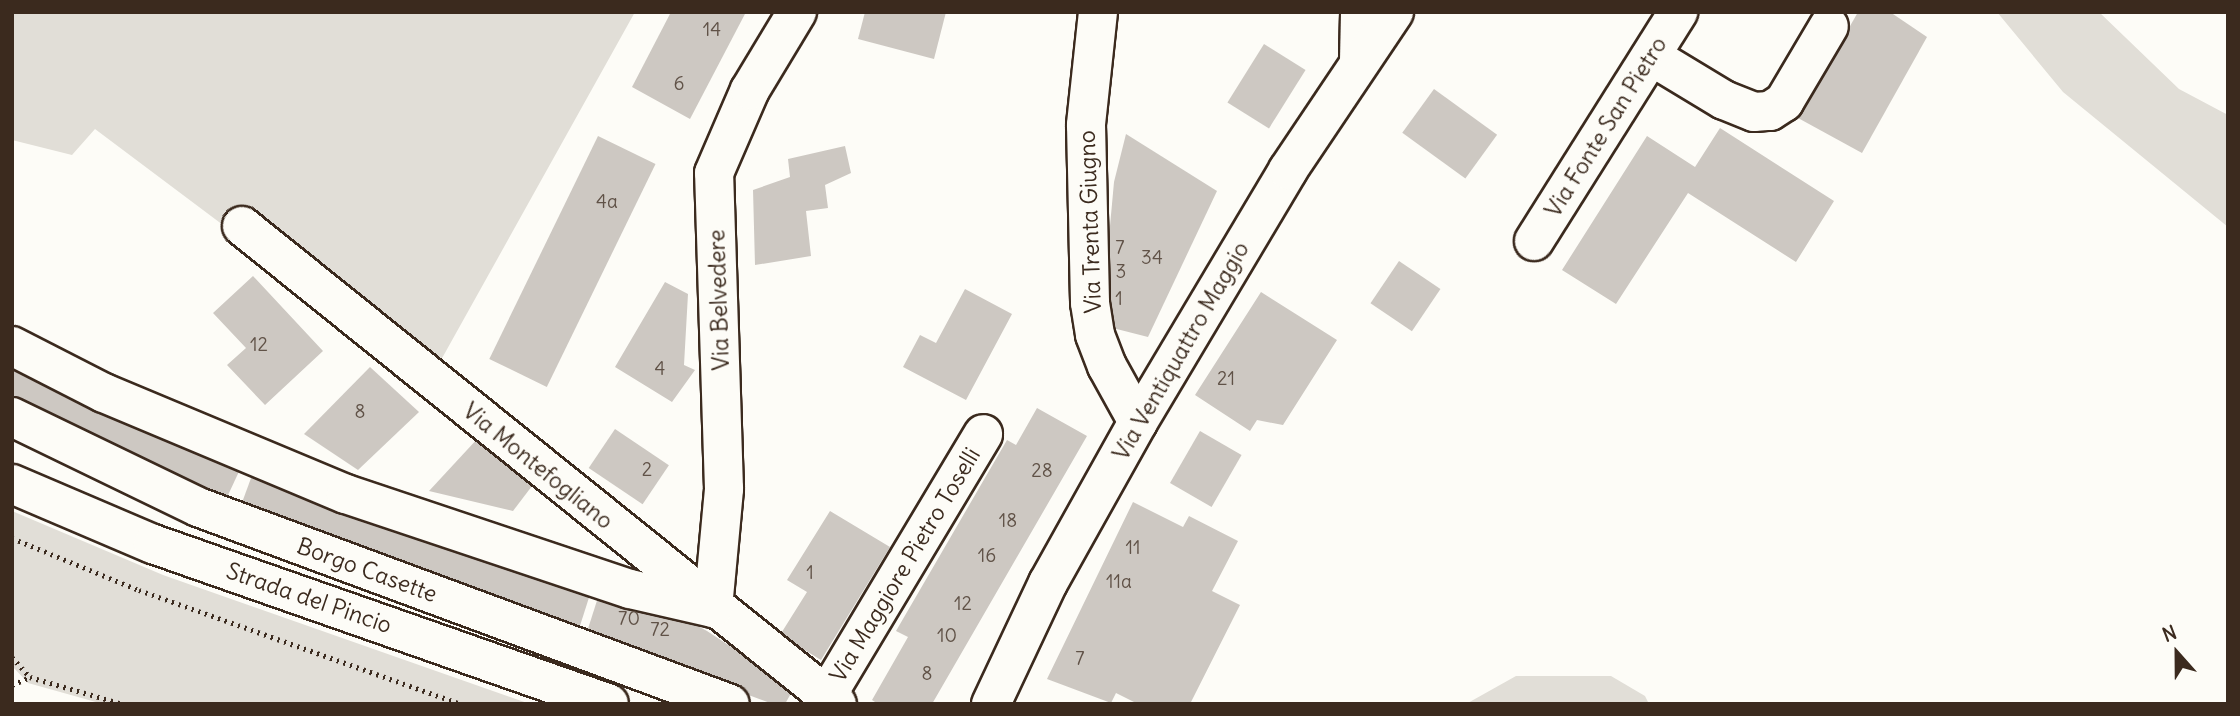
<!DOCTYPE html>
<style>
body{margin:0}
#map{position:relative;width:2240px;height:716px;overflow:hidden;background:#fdfcf7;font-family:Delius,sans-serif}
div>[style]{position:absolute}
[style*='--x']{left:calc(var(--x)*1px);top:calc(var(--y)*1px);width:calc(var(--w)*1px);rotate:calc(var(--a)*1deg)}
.green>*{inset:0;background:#e1ded7}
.building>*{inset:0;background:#cdc8c2;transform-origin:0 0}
.path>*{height:4.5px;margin-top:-2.25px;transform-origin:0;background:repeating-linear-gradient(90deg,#3b2a1e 0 2px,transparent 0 7px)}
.roads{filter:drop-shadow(2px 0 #3b2a1e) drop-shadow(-2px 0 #3b2a1e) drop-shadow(0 2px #3b2a1e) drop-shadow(0 -2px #3b2a1e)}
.minor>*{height:38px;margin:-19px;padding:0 19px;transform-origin:19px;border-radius:19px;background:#fdfcf7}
.major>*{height:38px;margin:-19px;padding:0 19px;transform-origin:19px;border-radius:19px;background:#fdfcf7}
span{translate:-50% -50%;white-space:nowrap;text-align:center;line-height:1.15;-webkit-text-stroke:5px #fdfcf7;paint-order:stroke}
.number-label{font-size:19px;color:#605247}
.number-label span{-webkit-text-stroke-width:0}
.street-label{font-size:23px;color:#3b2a1e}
.frame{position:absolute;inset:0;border:14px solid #3b2a1e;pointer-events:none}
.north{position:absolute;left:2142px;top:618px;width:70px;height:70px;-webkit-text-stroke:5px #fdfcf7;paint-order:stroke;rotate:339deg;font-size:19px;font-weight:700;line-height:28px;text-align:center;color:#3b2a1e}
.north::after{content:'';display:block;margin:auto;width:24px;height:32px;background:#3b2a1e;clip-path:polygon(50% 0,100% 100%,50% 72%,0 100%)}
</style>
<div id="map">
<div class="green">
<i style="clip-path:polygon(12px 12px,635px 12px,436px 369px,235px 234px,95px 129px,72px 155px,12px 140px)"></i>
<i style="clip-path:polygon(1997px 12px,2099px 12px,2179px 89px,2228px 115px,2228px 227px,2063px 92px)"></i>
<i style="clip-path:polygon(12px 511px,163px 575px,530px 704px,103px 704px,28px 683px,12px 666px)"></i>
<i style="clip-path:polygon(1516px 676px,1611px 676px,1645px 696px,1649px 704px,1466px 704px)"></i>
</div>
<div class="building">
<i style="clip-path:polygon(671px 12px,746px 12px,690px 119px,632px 87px)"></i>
<i style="clip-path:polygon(865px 12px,946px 12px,934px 59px,858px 39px)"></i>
<i style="clip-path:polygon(1858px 12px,1890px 12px,1927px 37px,1862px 153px,1798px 118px)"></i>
<i style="left:1264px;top:44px;width:49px;height:69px;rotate:32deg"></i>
<i style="left:1434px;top:89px;width:78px;height:54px;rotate:36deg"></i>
<i style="clip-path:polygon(1720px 128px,1834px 201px,1796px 262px,1688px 193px,1616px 304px,1562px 270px,1647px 136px,1695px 167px)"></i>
<i style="clip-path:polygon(1126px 134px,1217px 191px,1148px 337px,1101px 325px,1114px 182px)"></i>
<i style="left:598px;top:136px;width:64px;height:248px;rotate:26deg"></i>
<i style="clip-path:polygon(845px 146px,851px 173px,825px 185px,828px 208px,806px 211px,811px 256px,755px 265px,753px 190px,790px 177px,788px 159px)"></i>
<i style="left:1399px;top:261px;width:50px;height:51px;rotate:34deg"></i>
<i style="clip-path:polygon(253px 276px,323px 351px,265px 405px,227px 365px,246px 348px,213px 313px)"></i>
<i style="clip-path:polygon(665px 282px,688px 294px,684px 365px,695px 370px,672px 402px,615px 367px)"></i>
<i style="clip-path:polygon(965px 289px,1012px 314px,966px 400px,903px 367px,920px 335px,936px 343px)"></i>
<i style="clip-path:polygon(1261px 292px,1337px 340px,1283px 425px,1257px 420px,1250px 431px,1195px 395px)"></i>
<i style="left:12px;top:355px;width:255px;height:48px;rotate:25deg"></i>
<i style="clip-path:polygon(370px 367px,419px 412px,358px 470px,304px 434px)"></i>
<i style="clip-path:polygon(1037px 408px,1087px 436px,932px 704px,878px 704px,872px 700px,908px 637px,896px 631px,1007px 440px,1016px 445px)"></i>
<i style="left:615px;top:429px;width:65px;height:47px;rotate:34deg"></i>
<i style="left:1200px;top:431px;width:48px;height:60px;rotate:30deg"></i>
<i style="clip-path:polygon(479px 437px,532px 486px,513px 511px,429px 491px)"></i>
<i style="clip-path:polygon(254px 470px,593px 585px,578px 632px,240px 508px)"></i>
<i style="clip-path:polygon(1133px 502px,1183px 527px,1189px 516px,1238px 541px,1212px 591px,1240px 605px,1190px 704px,1138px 704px,1116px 693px,1111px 703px,1047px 679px)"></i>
<i style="clip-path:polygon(830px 511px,890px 547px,821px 660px,780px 635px,807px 592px,787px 580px)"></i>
<i style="clip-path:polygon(601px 588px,661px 606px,707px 631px,794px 688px,785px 704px,773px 704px,586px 635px)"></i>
</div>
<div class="path">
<i style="--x:12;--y:538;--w:137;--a:22.3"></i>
<i style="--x:139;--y:590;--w:342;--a:19.5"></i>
<i style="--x:12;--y:657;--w:27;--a:48"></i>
<i style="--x:30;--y:677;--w:97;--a:16.2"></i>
<i style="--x:12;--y:685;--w:20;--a:-24"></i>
</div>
<div class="roads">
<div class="minor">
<i style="--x:1098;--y:12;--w:114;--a:96.1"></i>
<i style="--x:1086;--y:125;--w:178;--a:88.7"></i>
<i style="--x:1090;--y:303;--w:32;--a:81"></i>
<i style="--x:1095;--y:335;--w:33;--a:69"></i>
<i style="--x:1107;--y:366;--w:64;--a:61"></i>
<i style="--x:1651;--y:56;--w:85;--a:31.1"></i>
<i style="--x:1724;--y:100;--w:32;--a:22"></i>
<i style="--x:1754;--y:112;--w:16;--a:-4"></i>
<i style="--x:1770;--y:111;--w:17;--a:-33"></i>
<i style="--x:1784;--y:102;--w:88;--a:-59.4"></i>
<i style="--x:1359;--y:61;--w:49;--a:-88.8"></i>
<i style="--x:242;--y:226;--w:763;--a:38.78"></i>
<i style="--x:1534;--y:241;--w:271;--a:-57.8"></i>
<i style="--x:12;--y:346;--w:103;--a:27.1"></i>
<i style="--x:104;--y:393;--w:262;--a:22.7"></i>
<i style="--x:346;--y:494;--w:299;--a:18.5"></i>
<i style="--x:630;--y:589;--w:85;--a:12.9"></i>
<i style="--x:713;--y:608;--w:120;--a:-84.7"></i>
<i style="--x:724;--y:489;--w:316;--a:-91.8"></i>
<i style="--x:714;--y:173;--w:90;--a:-66.6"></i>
<i style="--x:750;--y:90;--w:91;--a:-58.9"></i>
<i style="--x:12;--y:417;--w:207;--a:25.8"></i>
<i style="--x:198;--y:507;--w:567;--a:20.32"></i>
<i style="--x:827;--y:695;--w:304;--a:-59.1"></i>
</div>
<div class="major">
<i style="--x:12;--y:484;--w:153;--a:23.1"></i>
<i style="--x:153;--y:544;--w:483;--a:19.3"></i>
<i style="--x:991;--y:704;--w:134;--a:-64.8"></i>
<i style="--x:1048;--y:583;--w:184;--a:-60.8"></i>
<i style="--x:1138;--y:422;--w:293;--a:-59.2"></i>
<i style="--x:1288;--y:170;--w:190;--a:-56.1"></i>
</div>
</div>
<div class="number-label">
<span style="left:712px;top:30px">14</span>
<span style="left:679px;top:84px">6</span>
<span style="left:607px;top:202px">4a</span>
<span style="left:1120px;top:248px">7</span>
<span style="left:1152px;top:258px">34</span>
<span style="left:1121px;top:272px">3</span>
<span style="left:1119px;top:299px">1</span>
<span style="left:259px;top:345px">12</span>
<span style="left:660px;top:369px">4</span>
<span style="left:1226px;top:379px">21</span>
<span style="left:360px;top:412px">8</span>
<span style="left:647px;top:470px">2</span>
<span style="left:1042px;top:471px">28</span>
<span style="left:1008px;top:521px">18</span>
<span style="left:1133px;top:548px">11</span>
<span style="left:987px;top:556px">16</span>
<span style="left:810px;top:573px">1</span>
<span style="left:1119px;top:582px">11a</span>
<span style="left:963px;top:604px">12</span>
<span style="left:629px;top:619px">70</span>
<span style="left:660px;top:630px">72</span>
<span style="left:947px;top:636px">10</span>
<span style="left:1080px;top:659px">7</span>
<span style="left:927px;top:674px">8</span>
</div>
<div class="street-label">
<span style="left:1606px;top:127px;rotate:-58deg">Via Fonte San Pietro</span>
<span style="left:1090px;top:222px;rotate:-92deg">Via Trenta Giugno</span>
<span style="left:719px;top:300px;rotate:-92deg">Via Belvedere</span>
<span style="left:1181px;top:351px;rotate:-60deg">Via Ventiquattro Maggio</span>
<span style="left:538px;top:466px;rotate:39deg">Via Montefogliano</span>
<span style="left:905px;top:565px;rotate:-59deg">Via Maggiore Pietro Toselli</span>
<span style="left:367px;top:570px;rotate:20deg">Borgo Casette</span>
<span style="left:309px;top:598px;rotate:19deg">Strada del Pincio</span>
</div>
<div class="frame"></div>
<div class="north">N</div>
</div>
